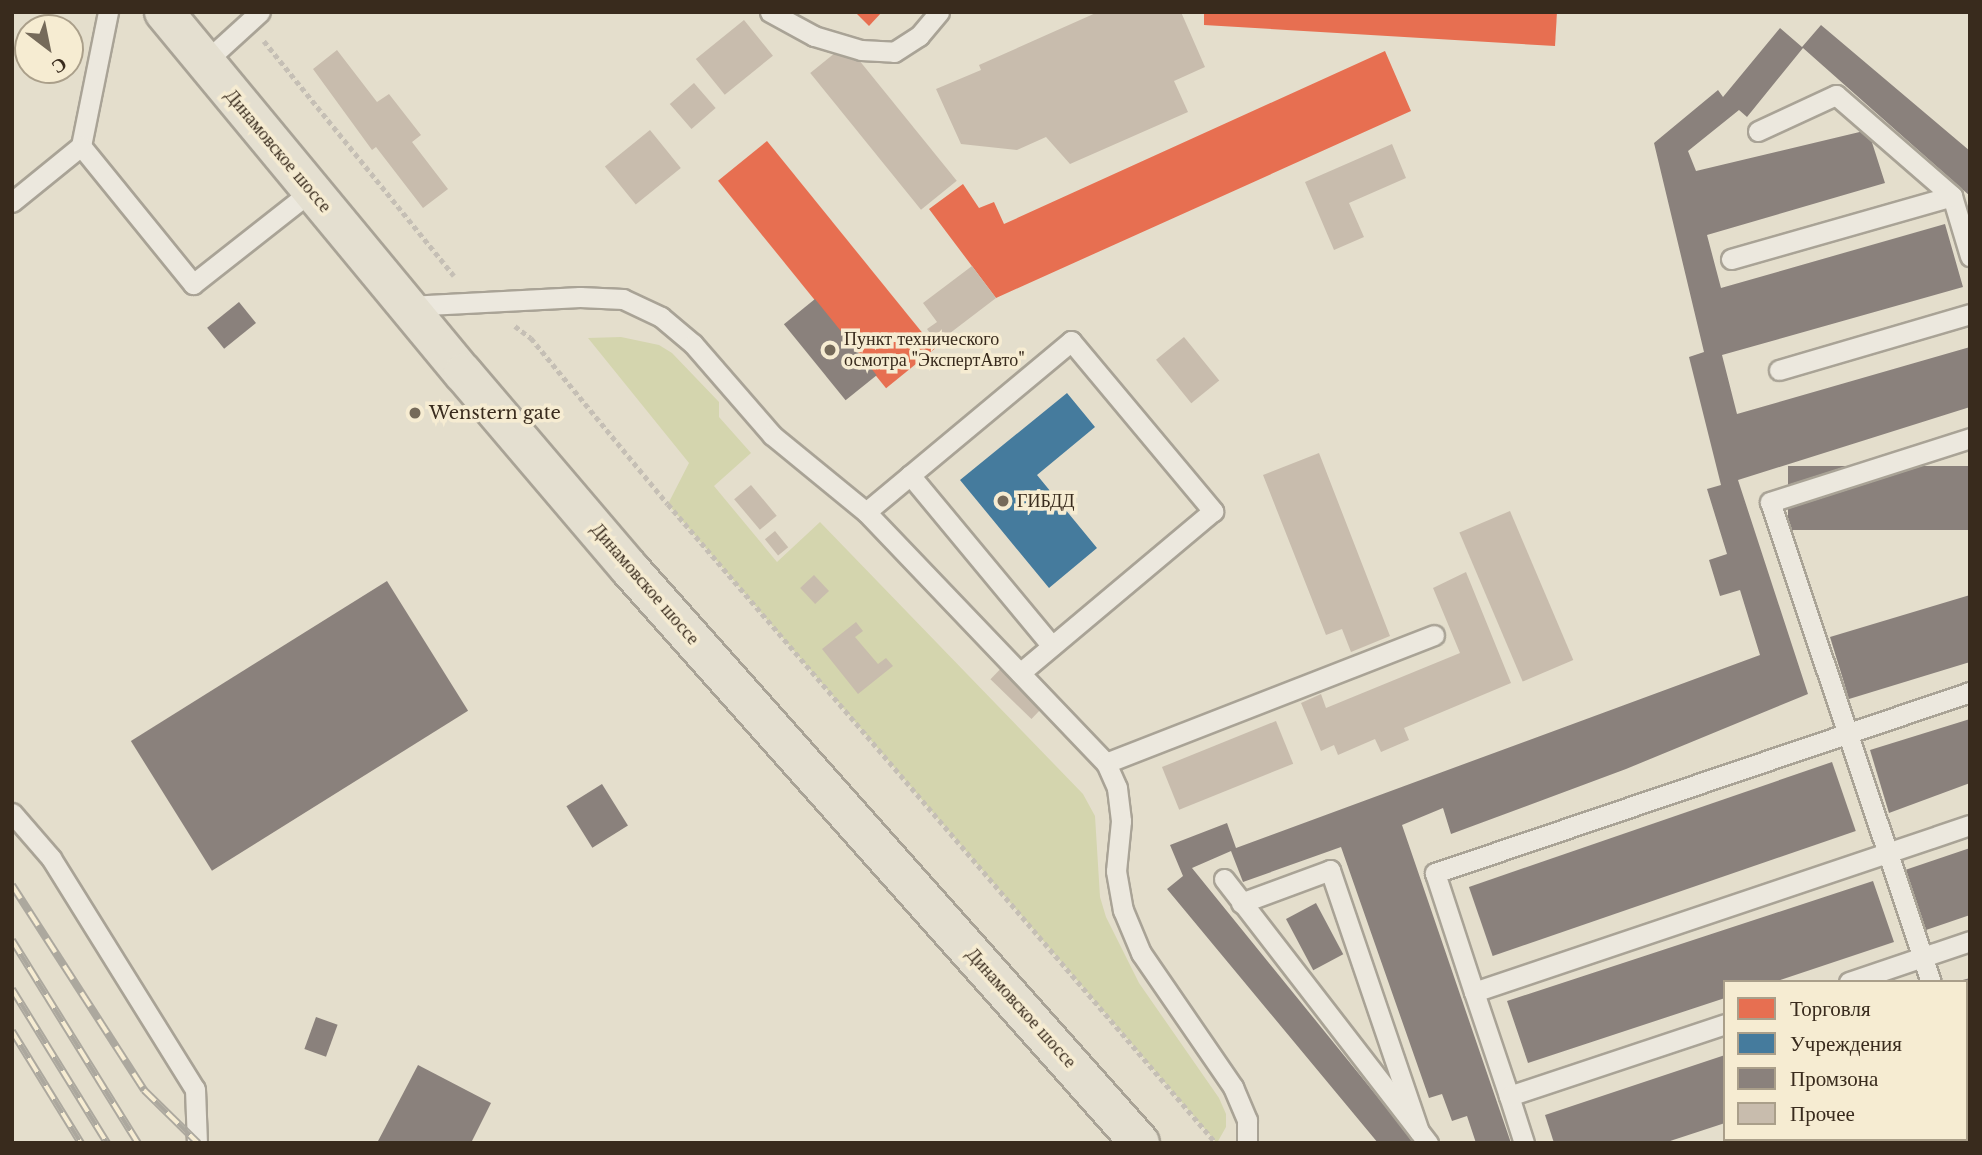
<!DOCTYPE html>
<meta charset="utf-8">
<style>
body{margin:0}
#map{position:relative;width:1982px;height:1155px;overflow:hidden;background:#e4decc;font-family:"Libre Baskerville",serif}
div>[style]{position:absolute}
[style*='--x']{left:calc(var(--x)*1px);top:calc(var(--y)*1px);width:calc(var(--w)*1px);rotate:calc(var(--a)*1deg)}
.green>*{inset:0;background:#d4d5ae}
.shops>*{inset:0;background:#e76f51;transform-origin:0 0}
.public>*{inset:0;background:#457b9d}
.industry>*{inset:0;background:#8a817c;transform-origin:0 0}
.building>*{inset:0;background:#c8bcad;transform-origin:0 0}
.path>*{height:4.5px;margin-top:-2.25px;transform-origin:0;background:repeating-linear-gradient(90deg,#c5bfb5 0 5px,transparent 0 8.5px)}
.roads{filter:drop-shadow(2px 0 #a9a396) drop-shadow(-2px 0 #a9a396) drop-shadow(0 2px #a9a396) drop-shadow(0 -2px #a9a396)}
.service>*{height:19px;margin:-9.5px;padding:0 9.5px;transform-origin:9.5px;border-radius:9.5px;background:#ece8de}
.primary>*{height:38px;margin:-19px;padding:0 19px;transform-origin:19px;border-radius:19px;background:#e4dfd0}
.rail>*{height:8px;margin-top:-4px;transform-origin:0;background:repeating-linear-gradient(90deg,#f6ecd2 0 16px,#aca89e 0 32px);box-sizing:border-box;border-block:2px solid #aca89e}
.dots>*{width:19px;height:19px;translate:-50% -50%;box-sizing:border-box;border:4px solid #f6ecd2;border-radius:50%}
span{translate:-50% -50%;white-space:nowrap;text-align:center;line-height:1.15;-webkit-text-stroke:7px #f6ecd2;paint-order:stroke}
.street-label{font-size:18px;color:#392b1d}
.poi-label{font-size:18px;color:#392b1d}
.left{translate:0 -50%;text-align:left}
.frame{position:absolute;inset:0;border:14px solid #392b1d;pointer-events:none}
.legend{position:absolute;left:1723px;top:980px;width:245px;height:161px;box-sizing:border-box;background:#f6ecd2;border:2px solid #aa9f8a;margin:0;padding:9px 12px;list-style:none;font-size:21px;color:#392b1d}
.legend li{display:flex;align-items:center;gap:14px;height:35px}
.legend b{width:35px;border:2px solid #aa9f8a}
.north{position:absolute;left:14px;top:14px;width:70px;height:70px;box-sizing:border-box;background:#f6ecd2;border:2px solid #aa9f8a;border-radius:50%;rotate:148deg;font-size:19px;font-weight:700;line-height:28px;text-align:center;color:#392b1d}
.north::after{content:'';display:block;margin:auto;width:24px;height:32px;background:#756a5a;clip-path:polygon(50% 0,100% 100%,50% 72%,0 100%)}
</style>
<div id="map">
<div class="green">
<i style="clip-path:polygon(621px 337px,659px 345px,672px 353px,719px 402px,719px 417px,751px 453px,714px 486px,777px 562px,820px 522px,1083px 794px,1095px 816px,1100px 897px,1106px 917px,1139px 983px,1219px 1098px,1226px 1114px,1226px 1127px,1217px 1143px,668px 504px,689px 463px,588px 338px)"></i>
</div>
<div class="shops">
<i style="clip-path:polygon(855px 12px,882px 12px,869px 26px)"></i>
<i style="clip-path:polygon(1204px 12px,1557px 12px,1555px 46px,1204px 25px)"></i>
<i style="clip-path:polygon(1385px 51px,1411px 111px,996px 298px,929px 209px,963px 184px,979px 208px,994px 202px,1004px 224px)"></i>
<i style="left:767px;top:141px;width:267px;height:63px;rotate:51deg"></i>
</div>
<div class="public">
<i style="clip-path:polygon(1067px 393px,1095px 427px,1037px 475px,1097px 548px,1049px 588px,960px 480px)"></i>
</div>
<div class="industry">
<i style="clip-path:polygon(1821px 25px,1970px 151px,1970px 196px,1803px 48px,1747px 117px,1739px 110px,1688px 151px,1696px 171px,1868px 130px,1885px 183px,1707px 235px,1721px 288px,1945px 224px,1963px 287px,1722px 355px,1737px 414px,1970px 347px,1970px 407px,1738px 480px,1808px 694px,1626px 769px,1451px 834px,1443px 808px,1402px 825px,1511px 1143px,1476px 1143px,1467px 1116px,1452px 1121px,1442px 1094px,1429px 1098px,1341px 847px,1243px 882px,1231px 851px,1192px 868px,1415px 1143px,1378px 1143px,1167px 889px,1183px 876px,1170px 845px,1227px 823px,1236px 848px,1760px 655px,1740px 590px,1720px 596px,1709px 560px,1727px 554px,1707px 489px,1721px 485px,1689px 357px,1704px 352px,1654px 143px,1718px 90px,1723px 97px,1780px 28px,1802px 47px)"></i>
<i style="left:815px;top:299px;width:98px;height:40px;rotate:51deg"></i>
<i style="left:239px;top:302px;width:27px;height:41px;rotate:51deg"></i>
<i style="left:1970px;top:466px;width:64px;height:182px;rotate:90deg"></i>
<i style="left:387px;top:581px;width:153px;height:302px;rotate:58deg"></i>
<i style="clip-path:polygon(1970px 595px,1970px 662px,1849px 699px,1830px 637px)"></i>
<i style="clip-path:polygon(1970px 719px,1970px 783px,1889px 813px,1870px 750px)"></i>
<i style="left:1832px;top:762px;width:73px;height:384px;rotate:71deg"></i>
<i style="left:602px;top:784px;width:49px;height:42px;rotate:58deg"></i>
<i style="clip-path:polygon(1970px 848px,1970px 915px,1926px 930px,1905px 870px)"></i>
<i style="clip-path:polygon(1873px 881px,1894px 942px,1774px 982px,1725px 982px,1725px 998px,1528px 1063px,1507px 1001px)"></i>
<i style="left:1316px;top:903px;width:58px;height:34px;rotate:62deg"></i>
<i style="clip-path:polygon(1970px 978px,1970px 1046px,1969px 1046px,1966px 1037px,1966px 982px,1959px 981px)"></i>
<i style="left:316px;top:1017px;width:23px;height:34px;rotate:20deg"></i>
<i style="clip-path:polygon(1725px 1055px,1725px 1123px,1664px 1143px,1554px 1143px,1545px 1115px)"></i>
<i style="clip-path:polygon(418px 1065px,491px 1103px,471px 1143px,377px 1143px)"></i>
<i style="left:1836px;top:1139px;width:127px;height:10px"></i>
</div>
<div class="building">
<i style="clip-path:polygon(1098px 12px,1181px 12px,1205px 67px,1174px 81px,1188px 112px,1070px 164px,1046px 137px,1017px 150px,961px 144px,936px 89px,981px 70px,979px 65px)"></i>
<i style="left:744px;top:20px;width:46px;height:62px;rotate:51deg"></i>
<i style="left:846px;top:44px;width:176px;height:46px;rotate:51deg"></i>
<i style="clip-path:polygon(337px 50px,377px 102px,389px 94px,421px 135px,412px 142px,448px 189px,423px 208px,376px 147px,372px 150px,313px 69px)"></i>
<i style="left:694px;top:83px;width:33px;height:32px;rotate:49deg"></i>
<i style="left:650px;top:130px;width:49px;height:58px;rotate:51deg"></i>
<i style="clip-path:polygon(1392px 144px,1406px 178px,1349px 203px,1364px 237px,1334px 250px,1305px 182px)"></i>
<i style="clip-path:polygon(972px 266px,996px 298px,937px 343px,927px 329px,937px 322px,923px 303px)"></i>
<i style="left:1184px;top:337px;width:56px;height:36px;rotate:51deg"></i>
<i style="clip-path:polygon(1319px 453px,1390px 636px,1351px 652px,1342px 629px,1326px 635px,1263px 475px)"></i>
<i style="left:751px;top:485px;width:40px;height:22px;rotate:50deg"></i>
<i style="left:1510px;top:511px;width:162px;height:55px;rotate:67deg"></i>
<i style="left:775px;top:531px;width:21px;height:13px;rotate:51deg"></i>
<i style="clip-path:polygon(1466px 572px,1511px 683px,1404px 728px,1409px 740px,1381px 752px,1375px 739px,1338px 755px,1334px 745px,1321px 751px,1301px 703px,1321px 694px,1326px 708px,1460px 653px,1433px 588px)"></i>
<i style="left:814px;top:575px;width:22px;height:19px;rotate:47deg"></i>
<i style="clip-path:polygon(856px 622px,863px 631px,855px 637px,878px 664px,886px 658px,893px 666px,858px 694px,822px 649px)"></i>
<i style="left:1012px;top:657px;width:57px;height:31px;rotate:44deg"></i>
<i style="left:1276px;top:721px;width:46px;height:123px;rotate:68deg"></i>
</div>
<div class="path">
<i style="--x:264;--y:41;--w:302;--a:51"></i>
<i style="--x:515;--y:326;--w:20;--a:37"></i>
<i style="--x:531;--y:338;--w:215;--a:50.5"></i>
<i style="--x:668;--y:504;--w:842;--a:49.38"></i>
</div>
<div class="roads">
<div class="service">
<i style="--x:108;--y:12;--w:137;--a:101.4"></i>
<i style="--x:81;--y:146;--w:178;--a:50.9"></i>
<i style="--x:193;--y:284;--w:150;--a:-38.2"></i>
<i style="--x:770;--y:12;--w:50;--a:28.6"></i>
<i style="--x:814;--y:36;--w:49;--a:16.6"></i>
<i style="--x:861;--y:50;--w:33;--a:3"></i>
<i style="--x:894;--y:52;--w:30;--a:-33"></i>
<i style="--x:919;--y:36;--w:31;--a:-50"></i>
<i style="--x:205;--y:62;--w:74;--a:-42.3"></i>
<i style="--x:1758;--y:131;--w:86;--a:-24.8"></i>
<i style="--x:1836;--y:95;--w:154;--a:41"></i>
<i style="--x:1952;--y:196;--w:63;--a:73.3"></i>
<i style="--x:12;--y:202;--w:89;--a:-39.1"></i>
<i style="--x:1731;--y:259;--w:230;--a:-15.9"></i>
<i style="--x:408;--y:306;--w:172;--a:-3"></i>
<i style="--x:580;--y:297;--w:43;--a:2.7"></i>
<i style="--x:623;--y:299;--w:42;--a:25.3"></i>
<i style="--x:661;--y:317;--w:42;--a:40.2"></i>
<i style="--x:693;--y:344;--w:121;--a:49"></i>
<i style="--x:772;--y:435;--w:122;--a:39.3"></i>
<i style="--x:866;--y:512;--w:347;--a:46.3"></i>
<i style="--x:1106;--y:763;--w:27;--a:66"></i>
<i style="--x:1117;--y:788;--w:33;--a:83"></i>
<i style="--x:1121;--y:821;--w:50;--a:95.7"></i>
<i style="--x:1116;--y:871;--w:40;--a:80"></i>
<i style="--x:1123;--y:910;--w:47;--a:67.3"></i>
<i style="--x:1141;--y:953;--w:163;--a:55.5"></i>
<i style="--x:1233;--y:1087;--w:36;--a:67"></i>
<i style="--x:1247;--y:1120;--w:23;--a:90"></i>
<i style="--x:1779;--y:370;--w:199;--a:-16.3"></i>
<i style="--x:910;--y:475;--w:222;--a:50.3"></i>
<i style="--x:866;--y:512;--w:267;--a:-39.8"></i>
<i style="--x:1071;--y:341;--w:222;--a:50.1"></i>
<i style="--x:1213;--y:511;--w:252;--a:140"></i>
<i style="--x:1970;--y:692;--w:565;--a:161.31"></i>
<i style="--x:1435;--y:873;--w:125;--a:71.9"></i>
<i style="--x:1474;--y:992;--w:523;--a:-18.61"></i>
<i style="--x:1106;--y:763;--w:352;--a:-21.3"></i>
<i style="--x:12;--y:813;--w:60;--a:49.1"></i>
<i style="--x:51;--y:858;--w:272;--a:58.1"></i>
<i style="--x:195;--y:1089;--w:54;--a:87.9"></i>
<i style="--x:1224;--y:879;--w:334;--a:52.3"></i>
<i style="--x:1241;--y:903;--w:95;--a:-20.3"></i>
<i style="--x:1330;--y:870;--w:276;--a:71.2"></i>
<i style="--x:1849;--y:982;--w:128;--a:-18.7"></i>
<i style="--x:1931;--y:982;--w:506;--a:-108.54"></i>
<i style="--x:1770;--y:502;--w:210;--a:-17.7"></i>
<i style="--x:1474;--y:992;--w:110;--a:71.4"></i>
<i style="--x:1966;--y:1087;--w:11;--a:68"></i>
<i style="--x:1524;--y:1143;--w:49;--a:-107.7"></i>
<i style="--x:1509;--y:1096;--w:228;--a:-18.4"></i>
<i style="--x:1768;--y:1143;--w:11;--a:-22"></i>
</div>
<div class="primary">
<i style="--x:164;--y:12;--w:469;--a:50.4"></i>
<i style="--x:463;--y:373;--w:256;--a:49.6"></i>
<i style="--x:629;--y:568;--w:769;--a:48.37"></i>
</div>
</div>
<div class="rail">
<i style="--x:12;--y:885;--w:244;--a:57.2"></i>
<i style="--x:144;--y:1090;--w:76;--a:44.5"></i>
<i style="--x:12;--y:940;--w:239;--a:58.2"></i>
<i style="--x:12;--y:989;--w:181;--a:58.3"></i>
<i style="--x:12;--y:1031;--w:132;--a:58.4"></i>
</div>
<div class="dots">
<i style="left:830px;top:350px;background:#756a5a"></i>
<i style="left:415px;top:413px;background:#756a5a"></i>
<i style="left:1003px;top:501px;background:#756a5a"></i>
</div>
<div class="street-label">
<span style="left:278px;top:151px;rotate:50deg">Динамовское шоссе</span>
<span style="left:645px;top:584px;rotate:49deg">Динамовское шоссе</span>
<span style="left:1021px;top:1008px;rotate:48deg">Динамовское шоссе</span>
</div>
<div class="poi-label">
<span class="left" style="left:844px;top:350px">Пункт технического<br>осмотра "ЭкспертАвто"</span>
<span class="left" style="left:429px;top:413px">Wenstern gate</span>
<span class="left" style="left:1017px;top:501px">ГИБДД</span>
</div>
<div class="frame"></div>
<ul class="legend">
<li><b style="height:19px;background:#e76f51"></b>Торговля</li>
<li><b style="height:19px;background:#457b9d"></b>Учреждения</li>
<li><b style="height:19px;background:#8a817c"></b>Промзона</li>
<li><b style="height:19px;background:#c8bcad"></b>Прочее</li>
</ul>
<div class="north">С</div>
</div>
